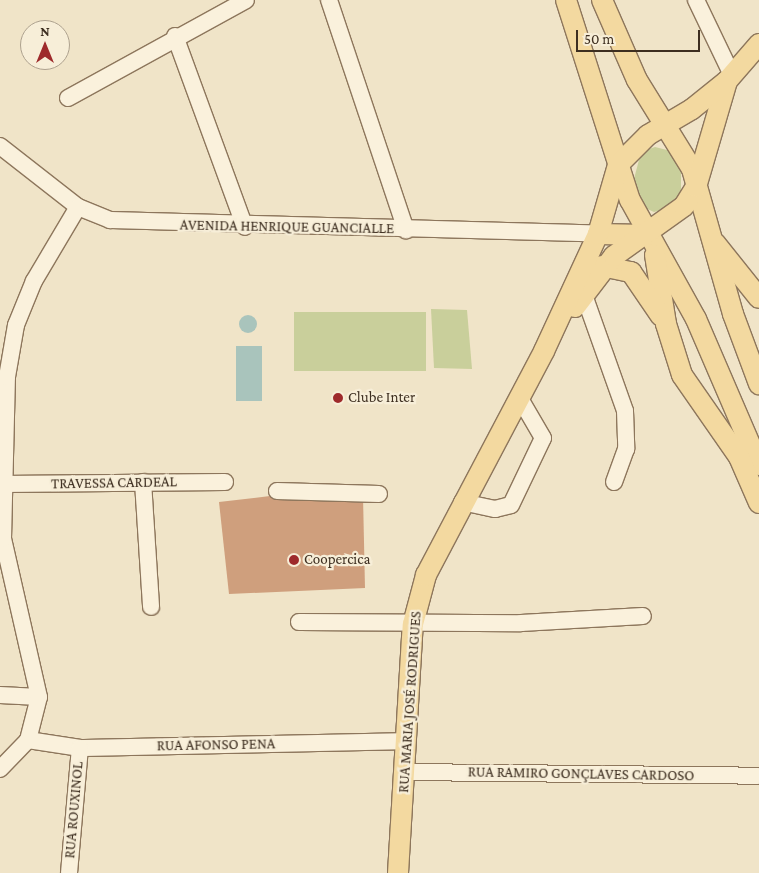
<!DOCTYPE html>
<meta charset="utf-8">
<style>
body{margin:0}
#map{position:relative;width:759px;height:873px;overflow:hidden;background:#f0e4c8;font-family:"Crimson Pro",serif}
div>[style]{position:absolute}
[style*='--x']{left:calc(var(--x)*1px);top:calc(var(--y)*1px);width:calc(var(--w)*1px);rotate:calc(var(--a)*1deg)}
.green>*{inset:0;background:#c9cf9b;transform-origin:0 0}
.water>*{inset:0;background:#a9c4bc;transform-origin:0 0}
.round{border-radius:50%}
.building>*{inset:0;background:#cf9f7d}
.roads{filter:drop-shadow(1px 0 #8d765c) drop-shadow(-1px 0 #8d765c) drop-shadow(0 1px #8d765c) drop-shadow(0 -1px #8d765c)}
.minor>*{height:16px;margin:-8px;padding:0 8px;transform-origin:8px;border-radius:8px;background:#faf1dc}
.major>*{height:20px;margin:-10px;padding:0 10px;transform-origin:10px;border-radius:10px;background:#f3d9a0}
.dots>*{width:14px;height:14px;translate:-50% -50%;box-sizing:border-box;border:2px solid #f7eed8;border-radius:50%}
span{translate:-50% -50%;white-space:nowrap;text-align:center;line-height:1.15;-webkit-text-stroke:4.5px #f7eed8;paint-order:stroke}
.street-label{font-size:15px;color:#3d2e20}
.poi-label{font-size:15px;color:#3d2e20}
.left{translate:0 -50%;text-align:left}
.north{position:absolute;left:20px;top:20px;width:50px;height:50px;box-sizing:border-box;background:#f7eed8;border:1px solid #ada18e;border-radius:50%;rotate:0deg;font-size:14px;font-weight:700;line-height:20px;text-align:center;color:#3d2e20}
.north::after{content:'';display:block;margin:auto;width:18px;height:22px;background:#9e2a2b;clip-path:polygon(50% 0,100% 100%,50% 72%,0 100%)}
.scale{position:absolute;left:576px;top:30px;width:124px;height:22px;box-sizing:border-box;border:2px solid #3d2e20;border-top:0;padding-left:6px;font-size:15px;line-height:18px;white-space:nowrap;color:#3d2e20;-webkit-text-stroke:4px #f7eed8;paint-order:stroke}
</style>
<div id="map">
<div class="green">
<i style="clip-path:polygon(655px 147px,675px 152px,681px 166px,681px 192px,677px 205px,654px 212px,645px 208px,632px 186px,639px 160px,646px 150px)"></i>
<i style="clip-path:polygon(431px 309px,467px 310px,472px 369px,434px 368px)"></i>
<i style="left:294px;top:312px;width:132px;height:59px"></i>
</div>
<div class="water">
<i class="round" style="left:239px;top:315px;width:18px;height:18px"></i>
<i style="left:236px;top:346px;width:26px;height:55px"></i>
</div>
<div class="building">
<i style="clip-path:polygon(270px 496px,363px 496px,365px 588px,229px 594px,219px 502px)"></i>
</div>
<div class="roads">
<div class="minor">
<i style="--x:329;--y:0;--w:243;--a:71.5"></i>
<i style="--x:696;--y:0;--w:83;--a:64.4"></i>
<i style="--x:175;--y:36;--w:203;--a:69.9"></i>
<i style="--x:68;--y:98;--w:203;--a:-28.8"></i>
<i style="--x:0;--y:146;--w:99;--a:38"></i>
<i style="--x:78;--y:207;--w:35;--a:22"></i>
<i style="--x:110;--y:220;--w:488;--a:1.6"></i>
<i style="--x:584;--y:295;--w:123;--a:70.5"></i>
<i style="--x:625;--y:411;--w:38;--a:88"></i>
<i style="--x:626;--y:449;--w:35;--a:110"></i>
<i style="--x:143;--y:482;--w:125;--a:86.3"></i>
<i style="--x:2;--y:484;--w:223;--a:-0.5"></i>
<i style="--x:277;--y:491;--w:102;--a:1.7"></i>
<i style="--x:462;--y:502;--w:34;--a:12"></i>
<i style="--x:495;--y:509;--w:16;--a:-14"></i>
<i style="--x:511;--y:505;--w:74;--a:-64.5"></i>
<i style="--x:543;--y:438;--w:48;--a:-120.3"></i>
<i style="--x:299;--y:622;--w:222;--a:0.3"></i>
<i style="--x:521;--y:623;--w:122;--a:-3.3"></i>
<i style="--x:0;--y:695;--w:39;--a:3"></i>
<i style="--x:28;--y:740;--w:53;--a:8.7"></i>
<i style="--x:80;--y:748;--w:324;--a:-1.2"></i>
<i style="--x:0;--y:769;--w:40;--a:-46"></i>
<i style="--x:28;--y:740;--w:44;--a:-75.7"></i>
<i style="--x:39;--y:697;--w:162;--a:-102.8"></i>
<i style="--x:3;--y:539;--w:162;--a:-88.6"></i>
<i style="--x:7;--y:377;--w:53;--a:-80.2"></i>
<i style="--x:16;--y:325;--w:48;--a:-67.8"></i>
<i style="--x:34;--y:281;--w:86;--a:-59.3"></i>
<i style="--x:403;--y:772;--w:355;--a:0.6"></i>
<i style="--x:69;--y:873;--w:125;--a:-85"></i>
</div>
<div class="major">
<i style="--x:566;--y:0;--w:210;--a:72.3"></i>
<i style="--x:630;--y:200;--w:136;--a:61"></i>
<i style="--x:696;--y:319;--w:159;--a:66.7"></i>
<i style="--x:602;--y:0;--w:87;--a:66.4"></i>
<i style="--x:637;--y:80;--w:105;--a:58.3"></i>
<i style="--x:692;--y:169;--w:151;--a:74.2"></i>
<i style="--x:733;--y:314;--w:75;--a:69.6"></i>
<i style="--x:598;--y:234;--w:50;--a:1.1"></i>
<i style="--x:715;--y:243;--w:70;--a:51.3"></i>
<i style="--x:655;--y:255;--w:70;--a:80.9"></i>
<i style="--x:666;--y:324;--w:53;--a:72.6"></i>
<i style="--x:682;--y:375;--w:100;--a:55.2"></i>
<i style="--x:739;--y:457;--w:50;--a:66.5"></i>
<i style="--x:602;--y:266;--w:30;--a:12"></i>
<i style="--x:631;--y:272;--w:53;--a:55.7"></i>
<i style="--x:575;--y:307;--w:64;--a:-52.6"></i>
<i style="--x:614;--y:256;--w:86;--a:-35.5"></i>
<i style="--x:684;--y:206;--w:22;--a:-58"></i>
<i style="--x:696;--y:187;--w:110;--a:-73.7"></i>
<i style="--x:398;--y:873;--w:249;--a:-86.6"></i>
<i style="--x:413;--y:624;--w:51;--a:-75.1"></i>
<i style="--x:426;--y:575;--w:253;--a:-62.2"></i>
<i style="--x:544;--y:351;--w:129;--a:-65.2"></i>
<i style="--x:598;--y:234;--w:72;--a:-73.8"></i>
<i style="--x:618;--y:165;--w:42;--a:-45"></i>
<i style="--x:648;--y:135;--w:51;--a:-30.6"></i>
<i style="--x:692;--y:109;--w:45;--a:-38.7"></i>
<i style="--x:727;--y:81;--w:49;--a:-49.1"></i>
</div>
</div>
<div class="dots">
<i style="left:338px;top:398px;background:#9e2a2b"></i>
<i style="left:294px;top:560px;background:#9e2a2b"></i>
</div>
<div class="street-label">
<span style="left:287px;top:227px;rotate:1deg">AVENIDA HENRIQUE GUANCIALLE</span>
<span style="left:114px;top:483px;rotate:-1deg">TRAVESSA CARDEAL</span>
<span style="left:410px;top:702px;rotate:-86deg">RUA MARIA JOSÉ RODRIGUES</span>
<span style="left:216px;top:745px;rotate:-1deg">RUA AFONSO PENA</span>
<span style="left:581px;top:774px;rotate:1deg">RUA RAMIRO GONÇLAVES CARDOSO</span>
<span style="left:74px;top:810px;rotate:-85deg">RUA ROUXINOL</span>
</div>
<div class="poi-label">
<span class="left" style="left:348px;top:398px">Clube Inter</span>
<span class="left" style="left:304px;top:560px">Coopercica</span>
</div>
<div class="north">N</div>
<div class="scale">50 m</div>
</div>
